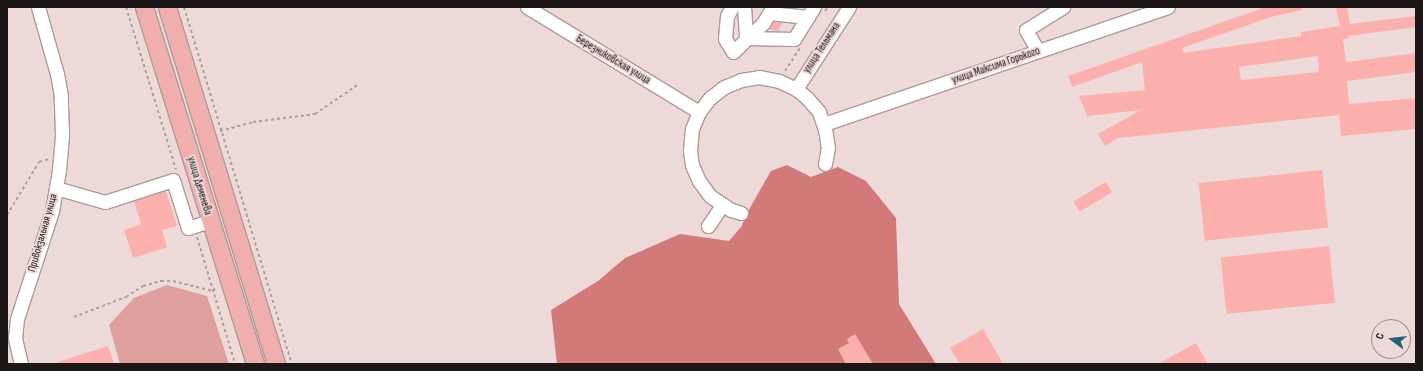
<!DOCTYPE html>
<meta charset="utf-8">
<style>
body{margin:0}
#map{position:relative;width:1423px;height:371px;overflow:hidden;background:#edd9d8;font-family:"Sofia Sans Condensed",sans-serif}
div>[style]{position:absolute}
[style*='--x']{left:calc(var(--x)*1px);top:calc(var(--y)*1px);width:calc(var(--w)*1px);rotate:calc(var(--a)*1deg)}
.green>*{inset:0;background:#dda09e}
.water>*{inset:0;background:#d27979}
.building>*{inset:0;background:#fcb0ae;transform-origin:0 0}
.path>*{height:2px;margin-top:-1px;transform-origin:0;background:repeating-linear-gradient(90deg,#ae9e9e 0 3px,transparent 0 6px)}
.roads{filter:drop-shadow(1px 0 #ad9a99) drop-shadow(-1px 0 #ad9a99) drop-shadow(0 1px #ad9a99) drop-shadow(0 -1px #ad9a99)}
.minor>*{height:13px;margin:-6.5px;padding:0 6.5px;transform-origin:6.5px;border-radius:6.5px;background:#fff}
.major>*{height:17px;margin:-8.5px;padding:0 8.5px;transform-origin:8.5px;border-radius:8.5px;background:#f1aeaf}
span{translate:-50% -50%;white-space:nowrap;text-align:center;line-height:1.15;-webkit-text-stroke:4px #edd9d8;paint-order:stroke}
.street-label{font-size:11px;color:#1d1616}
.frame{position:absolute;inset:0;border:8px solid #1d1616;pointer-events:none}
.north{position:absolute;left:1371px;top:319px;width:40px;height:40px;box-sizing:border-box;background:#edd9d8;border:1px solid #9a8b8a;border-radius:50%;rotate:285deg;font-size:11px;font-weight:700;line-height:16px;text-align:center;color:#1d1616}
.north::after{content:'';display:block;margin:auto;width:14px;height:18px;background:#265f79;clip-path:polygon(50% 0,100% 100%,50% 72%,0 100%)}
</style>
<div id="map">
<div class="green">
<i style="clip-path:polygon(167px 285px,207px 296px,229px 364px,120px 364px,109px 325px,134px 298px)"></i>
</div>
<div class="water">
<i style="clip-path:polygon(787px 165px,811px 177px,838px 167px,866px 181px,896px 218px,899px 304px,936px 364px,557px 364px,551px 310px,598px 281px,625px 258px,680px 234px,729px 241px,741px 227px,751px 206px,771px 171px)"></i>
</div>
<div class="building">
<i style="clip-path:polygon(evenodd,1266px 7px,1301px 7px,1302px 10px,1271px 17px,1182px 48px,1183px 53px,1301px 36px,1301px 32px,1340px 26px,1336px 7px,1347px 7px,1350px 24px,1416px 16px,1416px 27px,1348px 36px,1349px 38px,1343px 39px,1346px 62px,1416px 53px,1416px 72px,1347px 81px,1349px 104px,1416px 98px,1416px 129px,1341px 136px,1339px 115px,1118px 138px,1105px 146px,1098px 134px,1141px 110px,1087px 116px,1079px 96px,1145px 90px,1142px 62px,1072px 87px,1068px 76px,1266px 7px,1318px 56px,1319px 72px,1241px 80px,1239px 67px,1318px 56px)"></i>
<i style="clip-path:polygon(773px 21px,783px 22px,778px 31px,768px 29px)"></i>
<i style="left:1322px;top:170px;width:58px;height:124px;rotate:84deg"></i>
<i style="left:1106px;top:182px;width:12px;height:38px;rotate:59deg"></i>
<i style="clip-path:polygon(166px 191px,177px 226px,162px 230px,167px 247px,133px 258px,124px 230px,141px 224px,134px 201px)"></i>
<i style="left:1329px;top:246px;width:57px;height:109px;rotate:84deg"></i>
<i style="clip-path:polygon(983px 329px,1003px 364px,960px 364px,950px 348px)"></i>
<i style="clip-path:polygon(855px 334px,873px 364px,846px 364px,838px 349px,849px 343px,847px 339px)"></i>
<i style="clip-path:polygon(1196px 343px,1208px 364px,1158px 364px)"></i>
<i style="clip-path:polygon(108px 346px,114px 364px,58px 364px,58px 362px)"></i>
</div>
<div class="path">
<i style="--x:126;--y:7;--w:170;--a:72.9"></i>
<i style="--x:184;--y:7;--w:373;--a:73.2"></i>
<i style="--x:825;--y:11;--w:5;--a:-53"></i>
<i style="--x:785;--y:71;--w:27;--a:-57"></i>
<i style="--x:220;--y:131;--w:34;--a:-15"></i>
<i style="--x:253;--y:122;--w:63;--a:-7.4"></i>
<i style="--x:315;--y:114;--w:53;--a:-34.3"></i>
<i style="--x:7;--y:215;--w:62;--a:-58.9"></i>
<i style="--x:39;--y:162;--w:10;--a:-17"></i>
<i style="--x:197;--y:237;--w:133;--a:73.3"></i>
<i style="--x:74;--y:317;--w:56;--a:-21"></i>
<i style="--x:126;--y:297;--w:20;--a:-33"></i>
<i style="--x:143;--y:286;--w:19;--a:-16"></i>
<i style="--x:161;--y:281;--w:12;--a:0"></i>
<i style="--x:173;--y:281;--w:41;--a:14"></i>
<i style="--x:213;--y:291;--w:6;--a:-51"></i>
</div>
<div class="roads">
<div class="minor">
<i style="--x:527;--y:7;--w:202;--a:31.4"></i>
<i style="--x:732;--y:7;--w:10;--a:119"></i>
<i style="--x:727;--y:16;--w:23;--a:95"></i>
<i style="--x:725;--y:39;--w:15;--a:58"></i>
<i style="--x:733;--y:52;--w:42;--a:-44"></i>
<i style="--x:763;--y:23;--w:19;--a:-58"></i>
<i style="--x:744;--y:7;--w:31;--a:86"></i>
<i style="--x:746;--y:38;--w:48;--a:1.2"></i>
<i style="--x:794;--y:39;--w:38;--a:-58"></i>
<i style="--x:769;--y:13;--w:39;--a:6"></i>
<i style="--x:1038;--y:51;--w:24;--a:-120"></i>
<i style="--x:1026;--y:30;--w:44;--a:-31.9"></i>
<i style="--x:796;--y:89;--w:98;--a:-57.1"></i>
<i style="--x:824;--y:124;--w:363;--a:-18.8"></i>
<i style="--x:56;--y:188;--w:51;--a:15.9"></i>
<i style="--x:105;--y:202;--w:71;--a:-17.9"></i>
<i style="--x:173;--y:180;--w:50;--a:72.6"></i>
<i style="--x:188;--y:228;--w:23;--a:-18"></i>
<i style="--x:741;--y:213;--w:10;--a:-163"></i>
<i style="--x:731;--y:210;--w:25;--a:-146"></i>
<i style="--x:710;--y:196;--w:19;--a:-126"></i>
<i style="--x:699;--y:181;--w:17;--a:-114"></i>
<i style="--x:692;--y:165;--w:14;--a:-98"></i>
<i style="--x:690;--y:151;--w:22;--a:-85"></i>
<i style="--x:692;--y:129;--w:18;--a:-68"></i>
<i style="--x:699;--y:112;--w:18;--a:-52"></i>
<i style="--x:710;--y:98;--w:18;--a:-38"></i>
<i style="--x:724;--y:87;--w:18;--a:-22"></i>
<i style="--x:741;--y:80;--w:18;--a:-9"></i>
<i style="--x:759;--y:77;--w:20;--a:11"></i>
<i style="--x:779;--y:81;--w:19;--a:25"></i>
<i style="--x:796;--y:89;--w:14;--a:39"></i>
<i style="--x:807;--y:98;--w:18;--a:49"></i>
<i style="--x:819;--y:112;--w:18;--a:71"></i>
<i style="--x:825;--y:129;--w:18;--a:81"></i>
<i style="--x:828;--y:147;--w:17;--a:100"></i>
<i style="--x:708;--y:226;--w:25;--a:-56"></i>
<i style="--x:21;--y:364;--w:27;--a:-103"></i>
<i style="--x:15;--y:338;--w:19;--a:-84"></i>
<i style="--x:17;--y:319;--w:114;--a:-72"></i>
<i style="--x:52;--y:211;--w:42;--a:-80.3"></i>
<i style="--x:59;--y:170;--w:36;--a:-85"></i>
<i style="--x:62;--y:134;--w:38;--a:-92"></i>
<i style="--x:61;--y:96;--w:22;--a:-100"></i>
<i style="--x:57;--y:74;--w:70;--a:-105.8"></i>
</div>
<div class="major">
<i style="--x:144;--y:7;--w:374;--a:72.7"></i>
<i style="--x:167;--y:7;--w:373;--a:73"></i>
</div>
</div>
<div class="street-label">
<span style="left:822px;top:48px;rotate:-57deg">улица Тельмана</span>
<span style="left:613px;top:60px;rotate:31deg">Березниковская улица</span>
<span style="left:996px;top:66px;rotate:-19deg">улица Максима Горького</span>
<span style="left:199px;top:186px;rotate:73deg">улица Деменева</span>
<span style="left:43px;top:233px;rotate:-74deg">Привокзальная улица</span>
</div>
<div class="frame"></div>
<div class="north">С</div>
</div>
